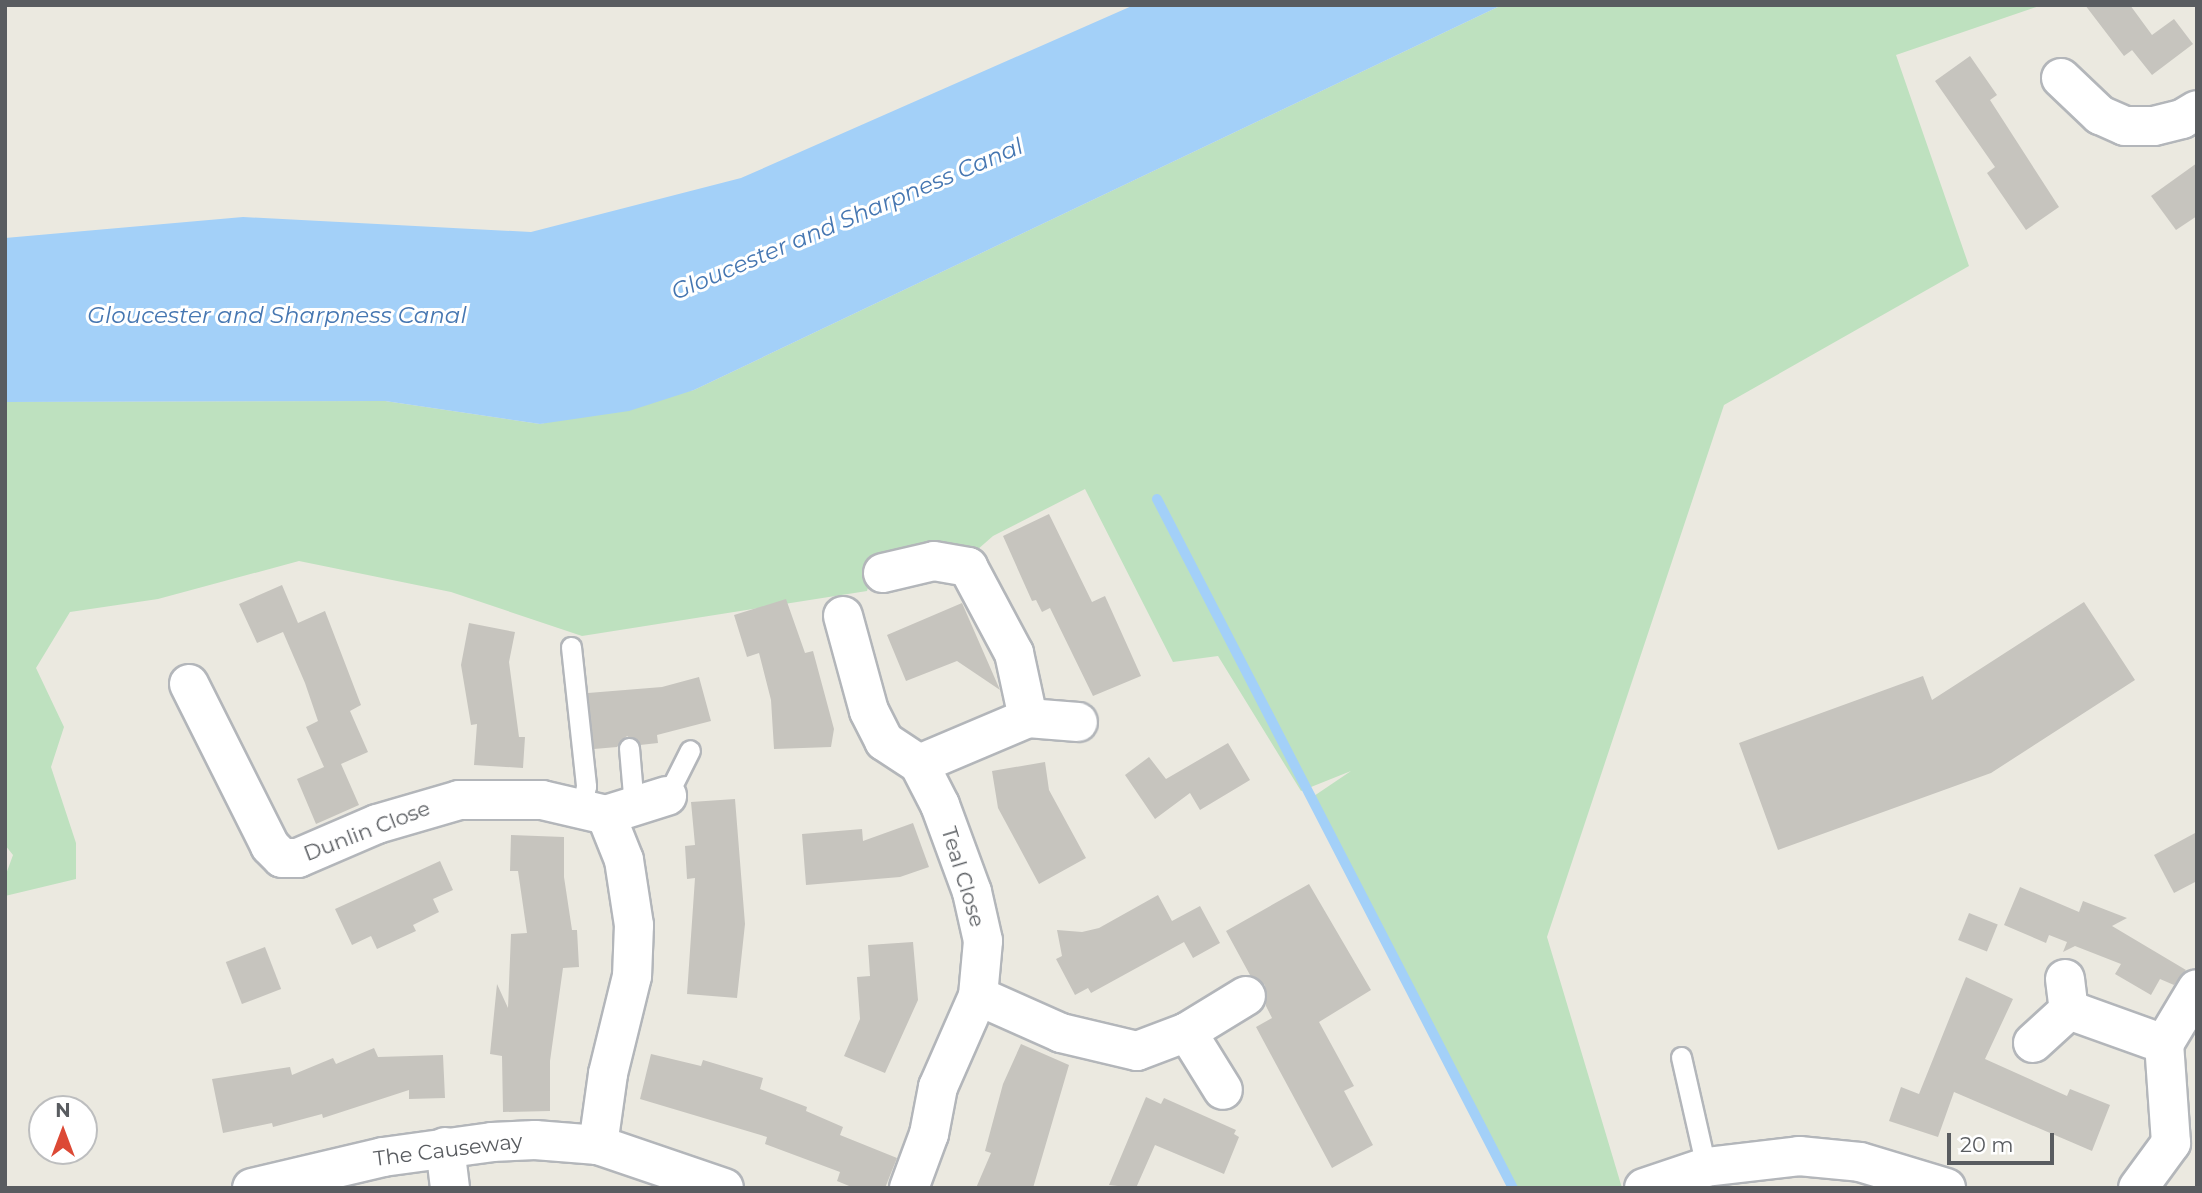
<!DOCTYPE html>
<style>
body{margin:0}
#map{position:relative;width:2202px;height:1193px;overflow:hidden;background:#ebe9e0;font-family:Montserrat,sans-serif}
div>[style]{position:absolute}
[style*='--x']{left:calc(var(--x)*1px);top:calc(var(--y)*1px);width:calc(var(--w)*1px);rotate:calc(var(--a)*1deg)}
.green>*{inset:0;background:#bee1bf}
.water>*{inset:0;background:#a3d0f8}
.stream>*{height:10px;margin:-5px;padding:0 5px;transform-origin:5px;border-radius:5px;background:#a3d0f8}
.building>*{inset:0;background:#c6c4be;transform-origin:0 0}
.roads{filter:drop-shadow(2px 0 #b3b6ba) drop-shadow(-2px 0 #b3b6ba) drop-shadow(0 2px #b3b6ba) drop-shadow(0 -2px #b3b6ba)}
.lane>*{height:19px;margin:-9.5px;padding:0 9.5px;transform-origin:9.5px;border-radius:9.5px;background:#fff}
.street>*{height:38px;margin:-19px;padding:0 19px;transform-origin:19px;border-radius:19px;background:#fff}
span{translate:-50% -50%;white-space:nowrap;text-align:center;line-height:1.15;-webkit-text-stroke:6px #fff;paint-order:stroke}
.street-label{font-size:21px;color:#595c60}
.water-label{font-size:23px;color:#4576b1;font-style:italic}
.frame{position:absolute;inset:0;border:7px solid #595c60;pointer-events:none}
.north{position:absolute;left:28px;top:1095px;width:70px;height:70px;box-sizing:border-box;background:#fff;border:2px solid #bdbebf;border-radius:50%;rotate:0deg;font-size:19px;font-weight:700;line-height:28px;text-align:center;color:#595c60}
.north::after{content:'';display:block;margin:auto;width:24px;height:32px;background:#dc4935;clip-path:polygon(50% 0,100% 100%,50% 72%,0 100%)}
.scale{position:absolute;left:1947px;top:1133px;width:107px;height:32px;box-sizing:border-box;border:4px solid #595c60;border-top:0;padding-left:9px;font-size:21px;line-height:24px;white-space:nowrap;color:#595c60;-webkit-text-stroke:5px #fff;paint-order:stroke}
</style>
<div id="map">
<div class="green">
<i style="clip-path:polygon(1502px 5px,2042px 5px,1896px 55px,1969px 266px,1724px 405px,1547px 937px,1622px 1188px,1511px 1188px,1314px 796px,1351px 771px,1301px 791px,1218px 656px,1173px 662px,1085px 489px,993px 536px,977px 550px,875px 564px,867px 591px,582px 636px,451px 592px,299px 561px,158px 599px,70px 612px,36px 668px,64px 727px,51px 767px,76px 843px,76px 879px,5px 896px,5px 877px,13px 855px,5px 845px,5px 402px,385px 401px,540px 424px,694px 390px)"></i>
</div>
<div class="water">
<i style="clip-path:polygon(1134px 5px,1502px 5px,694px 390px,629px 411px,540px 424px,385px 401px,5px 402px,5px 238px,243px 217px,531px 232px,741px 178px)"></i>
</div>
<div class="stream">
<i style="--x:1157;--y:499;--w:776;--a:62.68"></i>
</div>
<div class="building">
<i style="clip-path:polygon(2085px 5px,2130px 5px,2152px 35px,2174px 19px,2193px 44px,2152px 75px,2132px 50px,2139px 45px,2124px 56px)"></i>
<i style="clip-path:polygon(1970px 56px,1997px 95px,1990px 100px,2059px 207px,2026px 230px,1987px 173px,1995px 167px,1935px 81px)"></i>
<i style="clip-path:polygon(2197px 163px,2197px 216px,2176px 230px,2151px 196px)"></i>
<i style="clip-path:polygon(1049px 514px,1092px 602px,1105px 596px,1141px 676px,1093px 696px,1050px 608px,1042px 612px,1036px 600px,1032px 601px,1003px 536px)"></i>
<i style="clip-path:polygon(282px 585px,298px 623px,325px 611px,361px 705px,350px 711px,368px 752px,341px 764px,359px 805px,316px 824px,297px 779px,324px 767px,306px 727px,318px 721px,305px 683px,283px 632px,257px 643px,239px 604px)"></i>
<i style="clip-path:polygon(786px 599px,805px 653px,813px 651px,834px 729px,831px 747px,774px 749px,771px 700px,759px 653px,747px 657px,734px 615px)"></i>
<i style="clip-path:polygon(2084px 602px,2135px 680px,1991px 773px,1778px 850px,1739px 743px,1923px 676px,1932px 700px)"></i>
<i style="clip-path:polygon(962px 603px,1000px 690px,957px 661px,906px 681px,887px 635px)"></i>
<i style="clip-path:polygon(469px 623px,515px 632px,509px 662px,519px 737px,525px 737px,523px 768px,474px 765px,477px 724px,471px 725px,461px 665px)"></i>
<i style="clip-path:polygon(699px 677px,711px 721px,657px 735px,658px 743px,640px 745px,627px 736px,617px 747px,594px 749px,588px 693px,662px 687px)"></i>
<i style="clip-path:polygon(1228px 743px,1250px 780px,1200px 810px,1190px 793px,1155px 819px,1125px 775px,1149px 757px,1166px 779px)"></i>
<i style="clip-path:polygon(1045px 762px,1049px 790px,1086px 858px,1039px 884px,998px 808px,992px 771px)"></i>
<i style="clip-path:polygon(735px 799px,745px 924px,737px 998px,687px 994px,695px 878px,687px 879px,685px 846px,695px 845px,691px 802px)"></i>
<i style="clip-path:polygon(913px 823px,929px 867px,900px 877px,806px 885px,802px 834px,862px 829px,863px 841px)"></i>
<i style="clip-path:polygon(2197px 832px,2197px 881px,2174px 893px,2154px 855px)"></i>
<i style="clip-path:polygon(511px 835px,564px 837px,564px 877px,572px 930px,577px 930px,579px 967px,563px 968px,550px 1061px,550px 1111px,503px 1112px,502px 1056px,490px 1054px,497px 984px,508px 1008px,511px 934px,527px 933px,518px 871px,510px 871px)"></i>
<i style="clip-path:polygon(440px 861px,453px 890px,433px 899px,439px 912px,413px 925px,416px 931px,377px 949px,371px 936px,352px 945px,335px 909px)"></i>
<i style="clip-path:polygon(1309px 884px,1371px 990px,1319px 1022px,1354px 1086px,1344px 1091px,1373px 1145px,1332px 1168px,1256px 1027px,1272px 1018px,1266px 1006px,1265px 985px,1250px 975px,1226px 931px)"></i>
<i style="clip-path:polygon(2020px 887px,2079px 912px,2083px 901px,2127px 918px,2112px 926px,2186px 970px,2174px 985px,2160px 979px,2151px 995px,2115px 974px,2121px 964px,2075px 946px,2063px 952px,2067px 942px,2049px 935px,2046px 943px,2004px 925px)"></i>
<i style="clip-path:polygon(1158px 895px,1172px 921px,1200px 906px,1220px 943px,1193px 958px,1184px 942px,1091px 993px,1088px 988px,1075px 995px,1056px 959px,1062px 956px,1057px 930px,1082px 932px,1099px 928px)"></i>
<i style="left:1969px;top:913px;width:31px;height:29px;rotate:22deg"></i>
<i style="clip-path:polygon(913px 942px,918px 1000px,885px 1073px,844px 1056px,860px 1019px,857px 977px,870px 976px,868px 945px)"></i>
<i style="left:265px;top:947px;width:45px;height:42px;rotate:69deg"></i>
<i style="clip-path:polygon(1966px 977px,2013px 999px,1985px 1059px,2067px 1096px,2070px 1089px,2110px 1105px,2092px 1151px,1954px 1092px,1938px 1137px,1889px 1121px,1901px 1087px,1919px 1094px)"></i>
<i style="clip-path:polygon(1021px 1044px,1069px 1065px,1033px 1188px,976px 1188px,991px 1153px,985px 1151px,1003px 1084px)"></i>
<i style="clip-path:polygon(374px 1048px,378px 1057px,443px 1055px,445px 1098px,409px 1099px,409px 1090px,323px 1118px,322px 1114px,273px 1127px,272px 1123px,223px 1133px,212px 1079px,290px 1067px,292px 1075px,333px 1058px,336px 1064px)"></i>
<i style="clip-path:polygon(651px 1054px,701px 1066px,703px 1060px,763px 1078px,760px 1089px,807px 1107px,806px 1111px,843px 1127px,840px 1135px,897px 1158px,885px 1188px,854px 1188px,837px 1181px,840px 1172px,765px 1144px,767px 1137px,640px 1099px)"></i>
<i style="clip-path:polygon(1146px 1097px,1161px 1104px,1164px 1098px,1236px 1130px,1234px 1134px,1239px 1137px,1224px 1174px,1155px 1145px,1136px 1188px,1109px 1185px)"></i>
</div>
<div class="roads">
<div class="lane">
<i style="--x:571;--y:647;--w:140;--a:83.8"></i>
<i style="--x:586;--y:786;--w:21;--a:101"></i>
<i style="--x:629;--y:748;--w:58;--a:85.1"></i>
<i style="--x:667;--y:796;--w:51;--a:-63.4"></i>
<i style="--x:1681;--y:1057;--w:113;--a:77.2"></i>
</div>
<div class="street">
<i style="--x:2061;--y:78;--w:54;--a:43.5"></i>
<i style="--x:2100;--y:115;--w:27;--a:24"></i>
<i style="--x:2125;--y:126;--w:29;--a:0"></i>
<i style="--x:2154;--y:126;--w:29;--a:-14"></i>
<i style="--x:2182;--y:119;--w:17;--a:-31"></i>
<i style="--x:883;--y:573;--w:52;--a:-13.2"></i>
<i style="--x:934;--y:561;--w:35;--a:10"></i>
<i style="--x:968;--y:567;--w:98;--a:61.9"></i>
<i style="--x:1014;--y:653;--w:66;--a:77.8"></i>
<i style="--x:1028;--y:718;--w:118;--a:157.1"></i>
<i style="--x:919;--y:764;--w:46;--a:62.9"></i>
<i style="--x:940;--y:805;--w:93;--a:69.8"></i>
<i style="--x:972;--y:892;--w:50;--a:77.3"></i>
<i style="--x:983;--y:941;--w:55;--a:95.2"></i>
<i style="--x:978;--y:996;--w:99;--a:113.7"></i>
<i style="--x:938;--y:1087;--w:48;--a:100.8"></i>
<i style="--x:929;--y:1134;--w:58;--a:110.3"></i>
<i style="--x:843;--y:616;--w:98;--a:74.7"></i>
<i style="--x:869;--y:711;--w:34;--a:63"></i>
<i style="--x:884;--y:741;--w:42;--a:33.3"></i>
<i style="--x:189;--y:684;--w:181;--a:63.4"></i>
<i style="--x:270;--y:846;--w:17;--a:45"></i>
<i style="--x:282;--y:858;--w:16;--a:0"></i>
<i style="--x:298;--y:858;--w:86;--a:-23.3"></i>
<i style="--x:377;--y:824;--w:85;--a:-16.3"></i>
<i style="--x:459;--y:800;--w:83;--a:0"></i>
<i style="--x:542;--y:800;--w:66;--a:13.2"></i>
<i style="--x:606;--y:815;--w:48;--a:68.2"></i>
<i style="--x:624;--y:860;--w:66;--a:81.3"></i>
<i style="--x:634;--y:925;--w:51;--a:92.2"></i>
<i style="--x:632;--y:976;--w:101;--a:103.8"></i>
<i style="--x:608;--y:1074;--w:72;--a:98"></i>
<i style="--x:1028;--y:718;--w:50;--a:4.6"></i>
<i style="--x:606;--y:815;--w:64;--a:-17.3"></i>
<i style="--x:2065;--y:979;--w:31;--a:83"></i>
<i style="--x:2069;--y:1010;--w:101;--a:19.7"></i>
<i style="--x:978;--y:996;--w:91;--a:24"></i>
<i style="--x:1061;--y:1033;--w:78;--a:13.3"></i>
<i style="--x:1137;--y:1051;--w:53;--a:-20.8"></i>
<i style="--x:1187;--y:1032;--w:69;--a:-31.4"></i>
<i style="--x:1187;--y:1032;--w:68;--a:58.2"></i>
<i style="--x:2033;--y:1043;--w:49;--a:-42.5"></i>
<i style="--x:445;--y:1147;--w:41;--a:83"></i>
<i style="--x:252;--y:1188;--w:135;--a:-13.3"></i>
<i style="--x:383;--y:1157;--w:110;--a:-7.8"></i>
<i style="--x:492;--y:1142;--w:43;--a:-2.7"></i>
<i style="--x:535;--y:1140;--w:63;--a:4.5"></i>
<i style="--x:598;--y:1145;--w:133;--a:18.8"></i>
<i style="--x:1644;--y:1188;--w:65;--a:-18.7"></i>
<i style="--x:1706;--y:1167;--w:94;--a:-6.7"></i>
<i style="--x:1799;--y:1156;--w:61;--a:5.6"></i>
<i style="--x:1860;--y:1162;--w:90;--a:16.8"></i>
<i style="--x:2138;--y:1188;--w:56;--a:-53.7"></i>
<i style="--x:2171;--y:1143;--w:99;--a:-94"></i>
<i style="--x:2164;--y:1044;--w:64;--a:-59"></i>
</div>
</div>
<div class="street-label">
<span style="left:367px;top:831px;rotate:-21deg">Dunlin Close</span>
<span style="left:963px;top:877px;rotate:73deg">Teal Close</span>
<span style="left:448px;top:1150px;rotate:-7deg">The Causeway</span>
</div>
<div class="water-label">
<span style="left:847px;top:219px;rotate:-23deg">Gloucester and Sharpness Canal</span>
<span style="left:277px;top:315px">Gloucester and Sharpness Canal</span>
</div>
<div class="frame"></div>
<div class="north">N</div>
<div class="scale">20 m</div>
</div>
